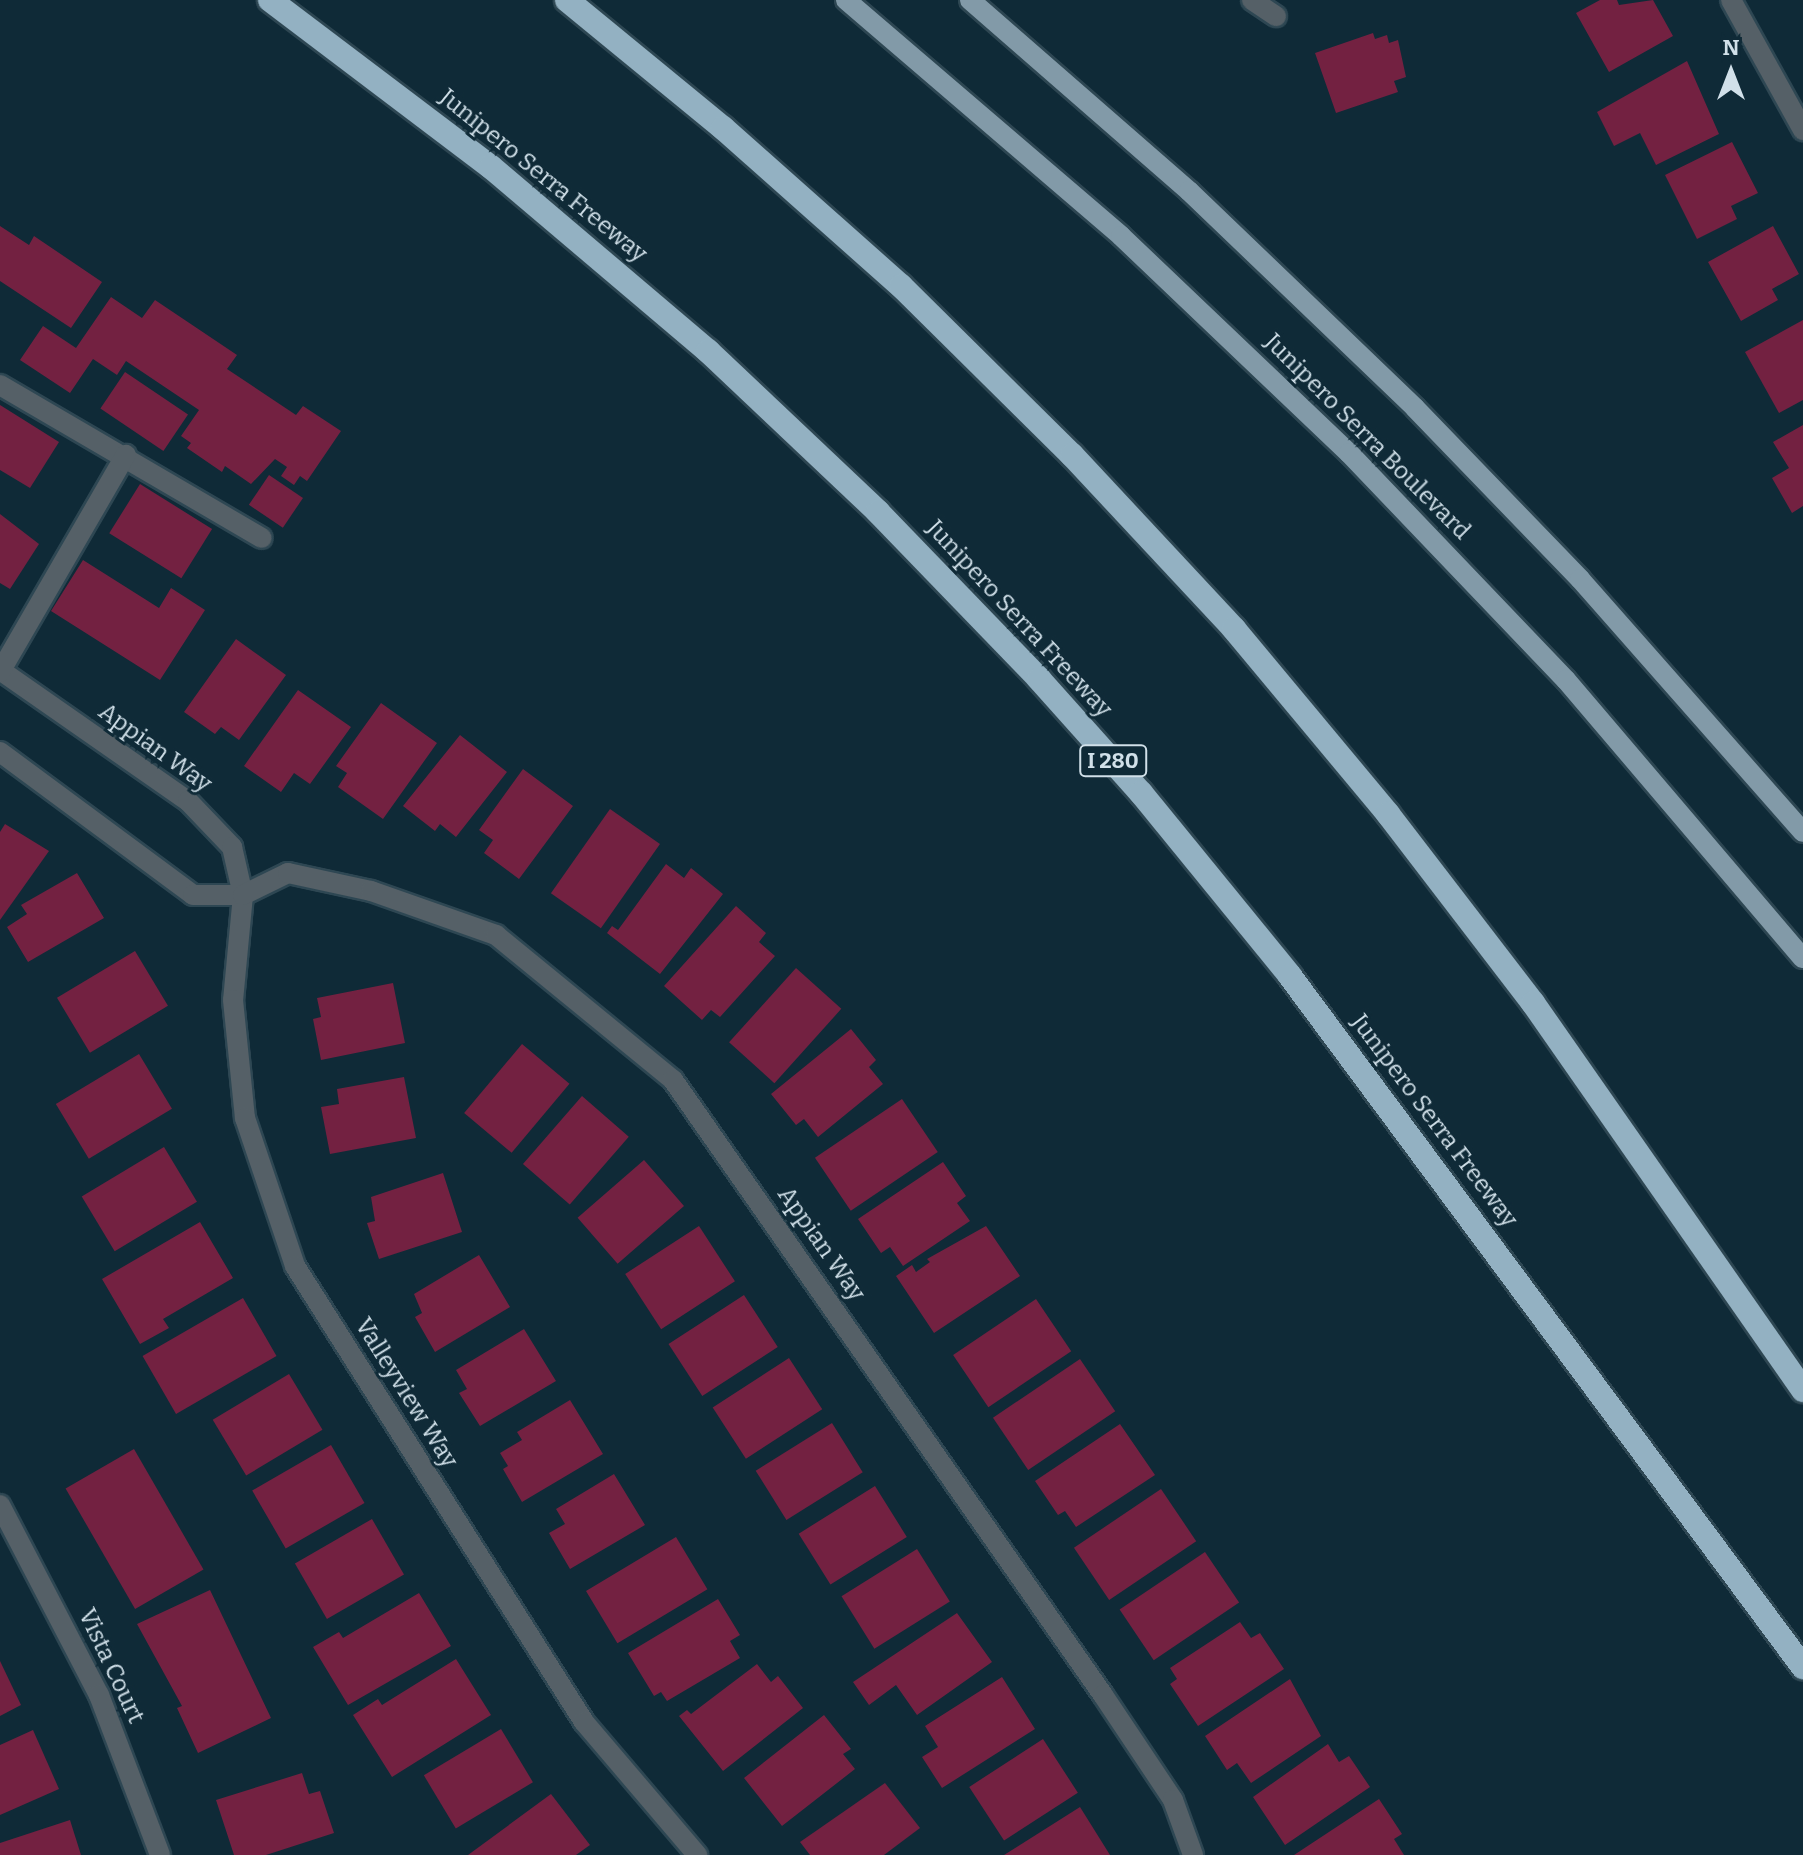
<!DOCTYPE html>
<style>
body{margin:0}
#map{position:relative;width:1803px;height:1855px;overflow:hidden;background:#0f2a37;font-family:Bitter,serif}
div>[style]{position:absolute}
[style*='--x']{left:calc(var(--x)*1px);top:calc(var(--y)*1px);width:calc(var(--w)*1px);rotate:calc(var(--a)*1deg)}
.building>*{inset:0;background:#732141;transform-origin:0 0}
.roads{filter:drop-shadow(2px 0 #2e4753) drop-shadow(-2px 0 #2e4753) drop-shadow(0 2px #2e4753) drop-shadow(0 -2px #2e4753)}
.minor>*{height:20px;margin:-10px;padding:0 10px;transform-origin:10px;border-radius:10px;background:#556067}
.major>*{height:20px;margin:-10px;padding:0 10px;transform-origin:10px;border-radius:10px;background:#829aa8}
.highway>*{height:24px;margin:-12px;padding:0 12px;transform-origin:12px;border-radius:12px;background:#93b1c2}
span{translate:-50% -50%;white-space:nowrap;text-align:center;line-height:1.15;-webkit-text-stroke:6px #0f2a37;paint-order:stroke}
.shield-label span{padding:2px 6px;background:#0f2a37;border:2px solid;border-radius:6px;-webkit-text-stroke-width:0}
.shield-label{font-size:22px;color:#d1e0e9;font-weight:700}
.street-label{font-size:24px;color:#d1e0e9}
.north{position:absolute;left:1691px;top:32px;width:80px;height:80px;-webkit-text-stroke:6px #0f2a37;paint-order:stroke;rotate:0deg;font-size:22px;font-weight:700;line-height:32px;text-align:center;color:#d1e0e9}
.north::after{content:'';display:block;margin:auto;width:28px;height:36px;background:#d1e0e9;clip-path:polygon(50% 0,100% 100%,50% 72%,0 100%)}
</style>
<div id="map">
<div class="building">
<i style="clip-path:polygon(1600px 0,1617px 0,1619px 5px,1653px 0,1673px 36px,1609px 72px,1576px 13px)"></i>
<i style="clip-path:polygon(1373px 33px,1375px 39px,1387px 35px,1389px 43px,1398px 40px,1406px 77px,1394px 81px,1398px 92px,1336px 113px,1315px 53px)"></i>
<i style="clip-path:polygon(1687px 61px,1719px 134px,1656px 165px,1640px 133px,1614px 146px,1597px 112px)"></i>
<i style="clip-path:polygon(1732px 142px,1758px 193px,1731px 206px,1737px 219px,1697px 239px,1665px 175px)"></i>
<i style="clip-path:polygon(0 226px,29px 245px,34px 236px,102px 282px,71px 328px,0 281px)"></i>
<i style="clip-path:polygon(1773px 226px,1799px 274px,1772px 289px,1778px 300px,1741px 321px,1708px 262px)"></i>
<i style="clip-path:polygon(111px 297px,142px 318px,155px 300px,237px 355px,227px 369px,296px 415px,303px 406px,341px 431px,307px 481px,300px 476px,294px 485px,281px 476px,287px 467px,275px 459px,251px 484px,225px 466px,222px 472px,187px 448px,191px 443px,181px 436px,199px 410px,126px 361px,117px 375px,93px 359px,70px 393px,20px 360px,43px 326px,76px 348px)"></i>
<i style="clip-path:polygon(1803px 320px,1803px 400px,1779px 413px,1745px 352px)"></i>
<i style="left:125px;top:372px;width:76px;height:44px;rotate:34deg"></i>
<i style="clip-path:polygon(0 405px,59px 442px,30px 488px,0 470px)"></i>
<i style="clip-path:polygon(1803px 425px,1803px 506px,1792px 513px,1772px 478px,1789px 468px,1773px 442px)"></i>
<i style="left:269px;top:475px;width:41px;height:36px;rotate:34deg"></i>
<i style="left:140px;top:484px;width:85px;height:58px;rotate:32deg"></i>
<i style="clip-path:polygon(0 514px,39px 544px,10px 589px,0 583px)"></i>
<i style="clip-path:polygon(83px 560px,159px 608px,171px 588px,205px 610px,160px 680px,51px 611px)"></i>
<i style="clip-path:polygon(236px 639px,286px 675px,239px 740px,221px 727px,215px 734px,184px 712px)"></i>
<i style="clip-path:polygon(298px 690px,351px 727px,310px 784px,294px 773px,281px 792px,244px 766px)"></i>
<i style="clip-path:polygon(381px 703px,437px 743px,383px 819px,338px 787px,347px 773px,336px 766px)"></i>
<i style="clip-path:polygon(460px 735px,507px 772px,456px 837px,440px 824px,435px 831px,403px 806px)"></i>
<i style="clip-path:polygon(523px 769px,573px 806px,519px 879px,484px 853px,493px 840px,479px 830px)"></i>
<i style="left:610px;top:809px;width:61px;height:103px;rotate:35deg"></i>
<i style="clip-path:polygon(5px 824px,49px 851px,0 920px,0 832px)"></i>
<i style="clip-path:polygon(666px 864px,684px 878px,691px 868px,723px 894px,660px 974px,607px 933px,612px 926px,618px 930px)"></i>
<i style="clip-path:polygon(77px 873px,104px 918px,28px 962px,7px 927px,27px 914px,21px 905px)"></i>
<i style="clip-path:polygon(736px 906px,766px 933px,759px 942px,775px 956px,720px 1017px,711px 1010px,702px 1020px,664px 986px)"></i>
<i style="left:135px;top:951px;width:64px;height:91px;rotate:59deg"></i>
<i style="left:796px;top:968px;width:61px;height:100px;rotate:42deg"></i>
<i style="clip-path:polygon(393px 983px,405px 1043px,321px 1060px,313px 1019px,321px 1017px,317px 998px)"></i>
<i style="clip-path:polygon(851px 1029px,876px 1060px,869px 1067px,883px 1084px,818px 1137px,804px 1119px,796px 1125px,771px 1094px)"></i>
<i style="left:522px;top:1044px;width:62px;height:90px;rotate:40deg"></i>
<i style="left:139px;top:1054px;width:64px;height:97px;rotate:59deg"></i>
<i style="clip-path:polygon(404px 1077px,416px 1138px,330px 1154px,321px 1107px,339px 1104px,337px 1089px)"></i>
<i style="left:582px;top:1096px;width:62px;height:90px;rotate:41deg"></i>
<i style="left:902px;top:1099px;width:64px;height:105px;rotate:56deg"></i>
<i style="left:164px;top:1147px;width:64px;height:96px;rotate:59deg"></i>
<i style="left:644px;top:1160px;width:61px;height:88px;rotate:49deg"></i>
<i style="clip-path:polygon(943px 1162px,966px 1196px,957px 1203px,970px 1221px,903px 1266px,890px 1247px,881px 1253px,858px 1219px)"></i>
<i style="clip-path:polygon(443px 1173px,462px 1232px,379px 1259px,367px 1223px,375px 1221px,371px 1197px)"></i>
<i style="clip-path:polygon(200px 1222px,233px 1278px,163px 1319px,169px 1328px,140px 1344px,102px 1279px)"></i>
<i style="left:699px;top:1226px;width:66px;height:88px;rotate:57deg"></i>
<i style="clip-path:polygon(986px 1226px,1020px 1276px,934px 1333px,896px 1276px,912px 1265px,916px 1272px,930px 1262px,927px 1259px)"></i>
<i style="clip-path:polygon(479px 1255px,510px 1307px,435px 1352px,415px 1317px,422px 1313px,414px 1294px)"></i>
<i style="left:744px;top:1295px;width:62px;height:90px;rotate:57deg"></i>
<i style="left:243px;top:1298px;width:67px;height:116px;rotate:60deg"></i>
<i style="left:1036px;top:1299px;width:63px;height:100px;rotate:56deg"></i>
<i style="clip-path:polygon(524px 1329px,556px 1381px,480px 1426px,459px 1393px,467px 1389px,456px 1370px)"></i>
<i style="left:789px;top:1358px;width:61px;height:91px;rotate:57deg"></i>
<i style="left:1080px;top:1359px;width:63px;height:105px;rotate:56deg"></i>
<i style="left:289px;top:1374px;width:65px;height:89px;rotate:59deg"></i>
<i style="clip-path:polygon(570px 1400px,603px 1454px,522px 1502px,503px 1469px,508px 1466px,500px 1453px,522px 1440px,517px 1432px)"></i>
<i style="left:832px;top:1423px;width:58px;height:90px;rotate:58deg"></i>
<i style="clip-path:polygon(1120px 1424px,1155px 1475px,1076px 1527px,1065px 1511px,1058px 1515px,1035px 1481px)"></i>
<i style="left:331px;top:1445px;width:67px;height:91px;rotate:60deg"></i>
<i style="left:134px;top:1449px;width:139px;height:79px;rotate:60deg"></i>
<i style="clip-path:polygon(614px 1474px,645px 1525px,570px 1569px,549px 1533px,565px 1524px,556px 1509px)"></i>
<i style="left:875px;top:1486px;width:60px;height:90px;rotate:58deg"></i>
<i style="left:1161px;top:1489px;width:63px;height:105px;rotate:56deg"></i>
<i style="left:372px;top:1519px;width:64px;height:89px;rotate:60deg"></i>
<i style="left:676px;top:1537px;width:61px;height:105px;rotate:59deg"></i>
<i style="left:917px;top:1549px;width:62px;height:89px;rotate:58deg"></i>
<i style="left:1205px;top:1552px;width:61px;height:103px;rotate:56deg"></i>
<i style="clip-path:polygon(210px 1590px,271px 1718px,198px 1753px,177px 1708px,182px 1706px,137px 1624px)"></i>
<i style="clip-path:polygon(419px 1593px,451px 1646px,348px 1705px,313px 1647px,339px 1632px,343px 1638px)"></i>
<i style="clip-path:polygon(718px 1599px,740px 1635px,730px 1641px,740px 1658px,667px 1701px,661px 1692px,654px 1696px,628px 1653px)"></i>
<i style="clip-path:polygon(957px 1613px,992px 1662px,917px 1715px,896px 1685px,869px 1705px,853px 1682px)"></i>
<i style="clip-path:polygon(1240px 1622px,1251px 1638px,1260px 1633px,1284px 1669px,1198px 1726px,1170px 1684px,1177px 1679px,1170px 1668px)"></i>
<i style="clip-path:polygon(456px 1659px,491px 1715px,392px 1777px,353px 1715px,378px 1699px,382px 1705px)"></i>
<i style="clip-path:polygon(0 1661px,21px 1705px,0 1716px)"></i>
<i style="clip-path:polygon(757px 1664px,771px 1682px,778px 1676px,803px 1708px,723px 1771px,679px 1716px,687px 1710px,691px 1714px)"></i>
<i style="clip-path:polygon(1002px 1677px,1035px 1729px,942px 1788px,922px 1757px,938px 1747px,925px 1726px)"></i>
<i style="clip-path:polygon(1290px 1679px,1321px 1736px,1251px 1783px,1237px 1763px,1227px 1770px,1205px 1736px)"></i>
<i style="clip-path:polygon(824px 1715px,851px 1749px,843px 1754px,855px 1769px,782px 1826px,744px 1778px)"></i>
<i style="left:501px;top:1729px;width:62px;height:90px;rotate:59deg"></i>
<i style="clip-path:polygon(33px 1730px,59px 1789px,0 1815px,0 1745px)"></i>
<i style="left:1043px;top:1739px;width:64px;height:88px;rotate:57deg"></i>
<i style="clip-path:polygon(1328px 1744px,1339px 1762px,1349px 1756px,1370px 1787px,1285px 1845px,1253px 1797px)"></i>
<i style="clip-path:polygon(302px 1773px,309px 1794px,320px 1791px,334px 1833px,266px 1855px,234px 1855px,216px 1800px)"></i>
<i style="clip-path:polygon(885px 1783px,920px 1828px,884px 1855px,810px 1855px,800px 1842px)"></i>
<i style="clip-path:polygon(551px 1794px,590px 1845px,576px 1855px,468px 1855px)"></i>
<i style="clip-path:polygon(1379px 1799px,1402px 1834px,1394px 1839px,1404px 1855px,1294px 1855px)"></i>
<i style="clip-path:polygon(1080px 1807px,1110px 1855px,1004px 1855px)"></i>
<i style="clip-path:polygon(70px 1820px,81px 1855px,0 1855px,0 1843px)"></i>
</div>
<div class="roads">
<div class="minor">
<i style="--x:1252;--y:0;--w:29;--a:34"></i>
<i style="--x:1731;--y:0;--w:149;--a:61"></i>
<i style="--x:0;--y:385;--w:303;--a:30.3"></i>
<i style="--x:0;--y:670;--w:229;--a:34.9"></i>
<i style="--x:188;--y:801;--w:64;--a:46.3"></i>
<i style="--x:232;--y:847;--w:49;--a:77.1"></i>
<i style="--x:243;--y:895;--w:105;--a:95.4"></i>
<i style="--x:233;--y:1000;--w:119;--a:84.2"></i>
<i style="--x:245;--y:1118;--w:156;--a:71.3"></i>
<i style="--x:295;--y:1266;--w:540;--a:57.63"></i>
<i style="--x:584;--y:1722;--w:175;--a:49.6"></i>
<i style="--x:0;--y:672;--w:251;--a:-59.9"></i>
<i style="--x:0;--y:752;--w:240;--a:36.5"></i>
<i style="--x:193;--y:895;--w:50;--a:0"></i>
<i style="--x:243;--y:895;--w:50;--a:-26.1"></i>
<i style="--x:288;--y:873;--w:85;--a:12.2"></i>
<i style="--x:371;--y:891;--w:133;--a:19.4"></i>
<i style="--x:496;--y:935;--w:229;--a:39.3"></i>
<i style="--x:673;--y:1080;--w:750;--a:55.04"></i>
<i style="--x:1103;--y:1695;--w:126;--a:56.3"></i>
<i style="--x:1173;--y:1800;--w:59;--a:70"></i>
<i style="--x:0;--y:1505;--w:214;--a:62.5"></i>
<i style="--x:99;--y:1695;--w:171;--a:69.1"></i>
</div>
<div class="major">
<i style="--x:846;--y:0;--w:362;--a:40.6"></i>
<i style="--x:1121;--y:236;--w:315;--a:43.6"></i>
<i style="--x:1349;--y:453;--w:314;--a:46.3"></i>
<i style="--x:1566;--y:680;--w:365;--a:49.6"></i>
<i style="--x:970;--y:0;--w:291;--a:41.1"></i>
<i style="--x:1189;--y:191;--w:313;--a:43.8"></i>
<i style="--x:1415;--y:408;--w:238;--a:46"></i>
<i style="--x:1580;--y:579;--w:337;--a:48.6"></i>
</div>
<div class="highway">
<i style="--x:270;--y:0;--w:277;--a:37.1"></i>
<i style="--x:491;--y:167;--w:285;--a:40.3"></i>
<i style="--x:708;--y:351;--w:234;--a:43.4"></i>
<i style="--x:878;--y:512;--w:232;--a:46"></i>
<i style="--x:1039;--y:679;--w:153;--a:48.2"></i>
<i style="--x:1141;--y:793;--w:236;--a:50.8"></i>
<i style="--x:1290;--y:976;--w:861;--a:53.41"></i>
<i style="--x:567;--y:0;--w:202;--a:39.4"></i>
<i style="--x:723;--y:128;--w:238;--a:41.6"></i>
<i style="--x:901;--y:286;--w:240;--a:44.7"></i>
<i style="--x:1072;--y:455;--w:238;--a:47"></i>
<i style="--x:1234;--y:629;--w:241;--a:50.2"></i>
<i style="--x:1388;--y:814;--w:238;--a:52.5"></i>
<i style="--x:1533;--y:1003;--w:472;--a:55.1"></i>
</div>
</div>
<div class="shield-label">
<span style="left:1113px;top:761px">I 280</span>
</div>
<div class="street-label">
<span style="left:543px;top:176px;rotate:39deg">Junipero Serra Freeway</span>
<span style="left:1367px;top:437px;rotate:45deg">Junipero Serra Boulevard</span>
<span style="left:1019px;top:619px;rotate:47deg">Junipero Serra Freeway</span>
<span style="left:155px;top:748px;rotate:36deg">Appian Way</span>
<span style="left:1434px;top:1121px;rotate:53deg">Junipero Serra Freeway</span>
<span style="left:821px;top:1244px;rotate:55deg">Appian Way</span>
<span style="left:406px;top:1393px;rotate:58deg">Valleyview Way</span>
<span style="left:111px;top:1666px;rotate:65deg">Vista Court</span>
</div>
<div class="north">N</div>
</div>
